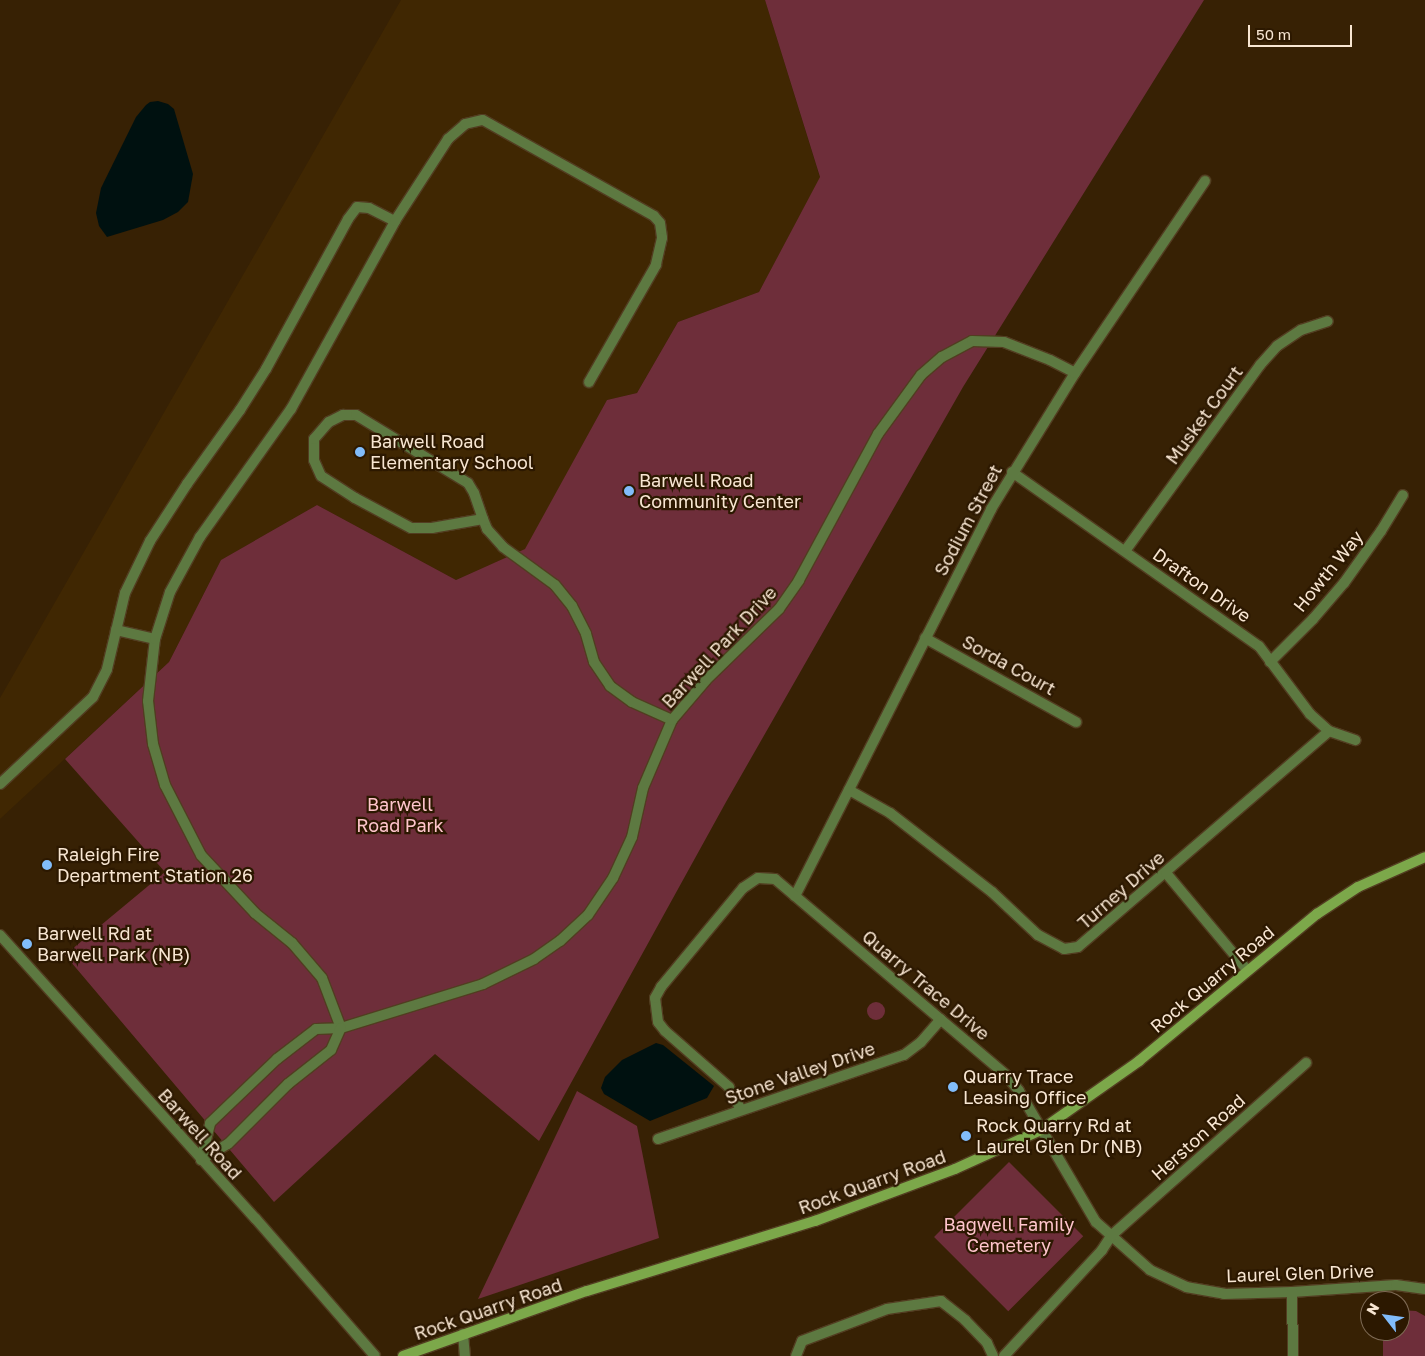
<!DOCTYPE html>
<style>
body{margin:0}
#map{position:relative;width:1425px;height:1356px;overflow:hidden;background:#372104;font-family:"Golos Text",sans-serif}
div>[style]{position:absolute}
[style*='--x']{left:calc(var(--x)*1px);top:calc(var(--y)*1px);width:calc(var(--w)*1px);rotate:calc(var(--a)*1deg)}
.built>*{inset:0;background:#402702}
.green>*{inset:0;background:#6e2e3a;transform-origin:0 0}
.round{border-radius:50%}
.water>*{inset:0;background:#001110}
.roads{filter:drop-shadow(1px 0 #523d21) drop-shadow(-1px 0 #523d21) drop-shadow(0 1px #523d21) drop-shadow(0 -1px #523d21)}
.minor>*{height:10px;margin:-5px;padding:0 5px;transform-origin:5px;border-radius:5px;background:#5d7941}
.tertiary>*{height:10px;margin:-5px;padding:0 5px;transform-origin:5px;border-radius:5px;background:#5d7941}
.secondary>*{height:10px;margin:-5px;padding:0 5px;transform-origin:5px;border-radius:5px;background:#7ca84a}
.dots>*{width:14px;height:14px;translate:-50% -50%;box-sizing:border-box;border:2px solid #2c1800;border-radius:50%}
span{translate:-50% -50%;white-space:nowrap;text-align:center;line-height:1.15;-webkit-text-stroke:4.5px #2c1800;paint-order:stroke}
.street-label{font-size:18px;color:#f8e6d2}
.poi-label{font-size:18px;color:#f8e6d2}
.left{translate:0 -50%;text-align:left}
.park-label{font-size:18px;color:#ffc5cc}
.north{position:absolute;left:1360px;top:1291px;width:50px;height:50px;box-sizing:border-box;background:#2c1800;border:1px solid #7e6a54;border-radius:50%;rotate:300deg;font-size:14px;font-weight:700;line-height:20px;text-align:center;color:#f8e6d2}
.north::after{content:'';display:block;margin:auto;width:18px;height:22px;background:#81bcfa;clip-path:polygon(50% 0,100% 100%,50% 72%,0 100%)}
.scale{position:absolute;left:1248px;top:25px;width:104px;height:22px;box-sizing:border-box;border:2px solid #f8e6d2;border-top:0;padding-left:6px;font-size:15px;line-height:18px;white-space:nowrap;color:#f8e6d2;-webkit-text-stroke:4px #2c1800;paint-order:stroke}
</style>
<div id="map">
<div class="built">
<i style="clip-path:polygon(401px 0,765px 0,820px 178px,759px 292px,678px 322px,637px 393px,607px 400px,526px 549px,456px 580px,317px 505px,221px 560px,169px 662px,0 819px,0 698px)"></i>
</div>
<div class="green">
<i style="clip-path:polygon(765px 0,1204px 0,963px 387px,726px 802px,539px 1141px,435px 1054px,274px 1202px,65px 955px,165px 872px,65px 759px,169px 662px,221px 560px,317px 505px,456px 580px,525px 549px,607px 400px,637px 393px,678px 322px,759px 292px,820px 177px)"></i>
<i class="round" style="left:867px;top:1002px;width:18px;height:18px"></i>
<i style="clip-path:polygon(577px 1091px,637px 1126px,659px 1238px,478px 1299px)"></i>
<i style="left:1009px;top:1162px;width:105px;height:106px;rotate:45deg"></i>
<i style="clip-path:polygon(1400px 1310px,1416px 1311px,1425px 1316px,1425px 1356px,1383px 1356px,1383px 1331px,1400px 1331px)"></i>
</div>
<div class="water">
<i style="clip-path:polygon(158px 101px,168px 104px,174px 109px,193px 174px,188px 202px,178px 212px,163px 220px,107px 237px,99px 226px,96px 213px,101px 188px,136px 117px,146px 105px,150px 102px)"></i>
<i style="clip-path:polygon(656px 1043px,663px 1045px,714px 1086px,707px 1098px,650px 1121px,604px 1094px,601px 1088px,605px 1077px,622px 1060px)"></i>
</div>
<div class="roads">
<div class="minor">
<i style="--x:1012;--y:472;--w:302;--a:35.2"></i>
<i style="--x:1259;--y:646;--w:85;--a:53.1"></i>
<i style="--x:1310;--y:714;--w:25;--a:42"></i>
<i style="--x:1329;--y:731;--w:28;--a:19"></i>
<i style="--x:483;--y:519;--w:52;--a:170"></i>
<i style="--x:432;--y:528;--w:21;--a:180"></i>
<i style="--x:411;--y:528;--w:64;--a:-151.8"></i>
<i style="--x:355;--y:498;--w:40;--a:-147.1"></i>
<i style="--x:321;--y:476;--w:17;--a:-114"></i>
<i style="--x:314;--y:460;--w:21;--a:-90"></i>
<i style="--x:314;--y:439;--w:23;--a:-49"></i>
<i style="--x:329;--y:422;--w:16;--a:-27"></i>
<i style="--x:343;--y:415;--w:13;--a:0"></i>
<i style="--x:356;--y:415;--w:131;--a:31.3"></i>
<i style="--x:468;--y:483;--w:12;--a:59"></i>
<i style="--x:474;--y:493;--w:28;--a:71"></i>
<i style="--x:483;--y:519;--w:11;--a:68"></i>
<i style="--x:487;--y:529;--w:24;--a:48"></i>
<i style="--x:503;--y:547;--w:64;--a:36.2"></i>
<i style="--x:555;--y:585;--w:27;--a:51"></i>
<i style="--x:572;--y:606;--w:31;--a:63"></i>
<i style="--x:586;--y:634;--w:29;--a:74"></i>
<i style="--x:594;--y:662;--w:29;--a:56"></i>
<i style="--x:610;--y:686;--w:27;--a:36"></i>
<i style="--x:632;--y:702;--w:44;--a:24.2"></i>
<i style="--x:1125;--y:551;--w:230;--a:-54"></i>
<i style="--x:1260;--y:365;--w:25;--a:-48"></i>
<i style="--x:1277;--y:346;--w:29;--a:-34"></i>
<i style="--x:1301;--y:330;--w:28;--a:-18"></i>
<i style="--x:116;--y:630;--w:40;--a:13"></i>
<i style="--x:925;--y:638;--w:173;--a:29.1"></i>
<i style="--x:1270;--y:662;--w:61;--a:-45"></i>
<i style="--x:1313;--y:619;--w:48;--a:-49.3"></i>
<i style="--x:1344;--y:583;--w:64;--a:-54.6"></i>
<i style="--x:1381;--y:531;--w:42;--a:-58.6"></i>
<i style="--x:0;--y:784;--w:127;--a:-43.1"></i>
<i style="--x:93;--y:697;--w:31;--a:-63"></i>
<i style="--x:107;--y:669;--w:78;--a:-76.7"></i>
<i style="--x:125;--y:593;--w:58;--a:-64.3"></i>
<i style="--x:150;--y:541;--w:68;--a:-57"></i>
<i style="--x:187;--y:484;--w:91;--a:-54.4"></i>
<i style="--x:240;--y:410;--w:49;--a:-57.6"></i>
<i style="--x:266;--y:369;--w:171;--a:-61.3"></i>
<i style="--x:348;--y:219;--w:15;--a:-53"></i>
<i style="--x:357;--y:207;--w:12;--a:5"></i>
<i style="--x:369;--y:208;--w:29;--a:27"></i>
<i style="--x:849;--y:790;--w:47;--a:29.3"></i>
<i style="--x:890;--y:813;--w:129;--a:37.8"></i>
<i style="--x:992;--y:892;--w:63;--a:43.1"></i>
<i style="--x:1038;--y:935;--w:30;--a:28"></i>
<i style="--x:1064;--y:949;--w:14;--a:-8"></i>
<i style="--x:1078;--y:947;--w:331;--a:-40.7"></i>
<i style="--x:1166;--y:873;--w:126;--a:50.1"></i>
<i style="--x:795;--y:896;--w:434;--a:-63.1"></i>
<i style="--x:991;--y:509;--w:160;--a:-58.3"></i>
<i style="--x:1075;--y:373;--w:232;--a:-55.9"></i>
<i style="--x:341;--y:1028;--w:53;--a:-110.8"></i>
<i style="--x:322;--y:978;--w:46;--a:-130.6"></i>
<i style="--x:292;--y:943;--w:48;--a:-141"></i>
<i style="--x:255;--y:913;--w:79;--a:-133"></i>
<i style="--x:201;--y:855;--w:79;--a:-117.2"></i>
<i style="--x:165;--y:785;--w:43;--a:-106.3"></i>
<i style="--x:153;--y:744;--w:43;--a:-96.6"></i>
<i style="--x:148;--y:701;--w:62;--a:-83.6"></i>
<i style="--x:155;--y:639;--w:49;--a:-72.3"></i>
<i style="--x:170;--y:592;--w:63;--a:-61.4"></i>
<i style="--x:200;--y:537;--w:157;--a:-54.6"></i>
<i style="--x:291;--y:409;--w:215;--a:-61"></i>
<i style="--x:395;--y:221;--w:98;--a:-57.1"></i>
<i style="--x:448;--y:139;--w:23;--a:-41"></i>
<i style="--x:465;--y:124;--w:18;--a:-13"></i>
<i style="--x:483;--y:120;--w:196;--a:29.3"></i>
<i style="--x:654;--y:216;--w:9;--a:49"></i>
<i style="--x:660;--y:223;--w:15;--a:82"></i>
<i style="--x:662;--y:238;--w:28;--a:103"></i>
<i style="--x:656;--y:265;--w:135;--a:119.8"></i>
<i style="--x:741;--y:1110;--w:26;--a:-118"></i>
<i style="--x:729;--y:1087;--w:85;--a:-138.8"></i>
<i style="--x:665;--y:1031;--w:11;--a:-128"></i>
<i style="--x:658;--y:1022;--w:24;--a:-97"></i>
<i style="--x:655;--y:998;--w:13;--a:-61"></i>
<i style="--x:661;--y:987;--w:129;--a:-50.4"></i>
<i style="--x:743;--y:888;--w:18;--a:-34"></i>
<i style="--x:758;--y:878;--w:17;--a:3"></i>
<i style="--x:775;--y:879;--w:304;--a:40.3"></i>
<i style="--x:1007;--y:1076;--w:19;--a:51"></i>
<i style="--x:1019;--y:1091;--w:152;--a:59.6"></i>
<i style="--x:1096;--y:1222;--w:72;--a:41.6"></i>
<i style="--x:1150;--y:1270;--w:40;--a:25"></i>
<i style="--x:1186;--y:1287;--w:39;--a:10"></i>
<i style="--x:1224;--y:1294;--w:68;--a:-1.7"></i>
<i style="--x:1292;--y:1292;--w:104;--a:-3.9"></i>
<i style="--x:1396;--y:1285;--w:29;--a:8"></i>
<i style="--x:658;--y:1139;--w:260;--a:-18.9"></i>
<i style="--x:904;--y:1055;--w:21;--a:-37"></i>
<i style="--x:921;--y:1042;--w:30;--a:-49"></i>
<i style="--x:201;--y:1160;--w:38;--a:-76"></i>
<i style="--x:210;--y:1123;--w:93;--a:-43.7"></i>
<i style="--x:277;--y:1059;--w:49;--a:-37.6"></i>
<i style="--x:316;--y:1029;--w:25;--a:-2"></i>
<i style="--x:341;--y:1028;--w:149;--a:-17.2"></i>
<i style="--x:483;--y:984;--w:57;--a:-26.1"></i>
<i style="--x:534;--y:959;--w:32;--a:-35"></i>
<i style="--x:560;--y:941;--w:38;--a:-43"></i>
<i style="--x:588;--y:915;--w:45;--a:-56"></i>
<i style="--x:613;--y:878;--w:45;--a:-65.1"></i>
<i style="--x:632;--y:837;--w:50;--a:-77.3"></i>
<i style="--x:643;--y:788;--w:74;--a:-66.9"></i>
<i style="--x:672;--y:720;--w:52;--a:-49.6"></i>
<i style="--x:706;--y:680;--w:102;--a:-44.2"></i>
<i style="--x:779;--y:609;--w:35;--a:-55"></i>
<i style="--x:799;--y:580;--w:166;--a:-61.6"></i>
<i style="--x:878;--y:434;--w:73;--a:-53.9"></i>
<i style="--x:921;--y:375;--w:28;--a:-41"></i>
<i style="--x:942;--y:357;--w:34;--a:-28"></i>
<i style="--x:972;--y:341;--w:32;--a:2"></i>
<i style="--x:1004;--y:342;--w:49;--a:21.4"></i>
<i style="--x:1050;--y:360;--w:28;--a:27"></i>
<i style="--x:201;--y:1160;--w:31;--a:-31"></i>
<i style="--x:228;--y:1144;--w:85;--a:-45"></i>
<i style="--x:288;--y:1084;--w:55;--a:-38.3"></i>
<i style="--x:331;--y:1050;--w:24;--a:-66"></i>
<i style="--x:1292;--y:1292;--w:64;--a:89.1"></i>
<i style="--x:463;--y:1334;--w:22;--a:85"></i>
<i style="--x:796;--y:1356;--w:16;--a:-68"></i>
<i style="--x:802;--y:1341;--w:91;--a:-20.6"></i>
<i style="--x:887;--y:1309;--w:55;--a:-8.4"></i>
<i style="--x:941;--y:1301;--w:31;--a:38"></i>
<i style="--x:965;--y:1320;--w:32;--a:46"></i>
<i style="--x:987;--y:1343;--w:14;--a:65"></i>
<i style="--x:1004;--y:1356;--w:144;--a:-47.2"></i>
<i style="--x:1102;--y:1250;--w:17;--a:-57"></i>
<i style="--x:1111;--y:1236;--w:261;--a:-41.6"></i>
</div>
<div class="tertiary">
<i style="--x:0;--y:935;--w:382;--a:48"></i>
<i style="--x:256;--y:1219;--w:181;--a:49"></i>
</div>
<div class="secondary">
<i style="--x:403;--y:1356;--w:195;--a:-19.5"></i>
<i style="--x:587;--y:1291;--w:239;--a:-17.1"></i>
<i style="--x:815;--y:1221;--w:149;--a:-20.4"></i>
<i style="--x:955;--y:1169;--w:94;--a:-24.4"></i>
<i style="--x:1041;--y:1130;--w:120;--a:-35.1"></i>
<i style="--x:1139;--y:1061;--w:231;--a:-39.6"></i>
<i style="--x:1317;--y:914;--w:49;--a:-33.4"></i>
<i style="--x:1358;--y:887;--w:73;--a:-24.1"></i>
</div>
</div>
<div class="dots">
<i style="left:360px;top:452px;background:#81bcfa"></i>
<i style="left:629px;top:491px;background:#81bcfa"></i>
<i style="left:47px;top:865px;background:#81bcfa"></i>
<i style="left:27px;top:944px;background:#81bcfa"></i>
<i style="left:953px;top:1087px;background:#81bcfa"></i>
<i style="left:966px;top:1136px;background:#81bcfa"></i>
</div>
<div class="street-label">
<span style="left:1204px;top:415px;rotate:-54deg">Musket Court</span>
<span style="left:968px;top:520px;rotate:-62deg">Sodium Street</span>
<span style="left:1328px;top:571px;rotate:-51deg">Howth Way</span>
<span style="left:1202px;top:585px;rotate:35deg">Drafton Drive</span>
<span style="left:719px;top:647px;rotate:-47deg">Barwell Park Drive</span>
<span style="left:1009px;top:665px;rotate:29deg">Sorda Court</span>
<span style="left:1121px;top:890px;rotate:-41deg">Turney Drive</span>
<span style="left:1212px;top:979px;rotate:-40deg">Rock Quarry Road</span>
<span style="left:926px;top:985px;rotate:40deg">Quarry Trace Drive</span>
<span style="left:800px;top:1073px;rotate:-19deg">Stone Valley Drive</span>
<span style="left:200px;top:1134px;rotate:48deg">Barwell Road</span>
<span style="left:1198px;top:1137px;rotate:-42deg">Herston Road</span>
<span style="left:872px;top:1182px;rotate:-20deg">Rock Quarry Road</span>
<span style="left:1300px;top:1273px;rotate:-2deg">Laurel Glen Drive</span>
<span style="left:488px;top:1309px;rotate:-19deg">Rock Quarry Road</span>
</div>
<div class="poi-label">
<span class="left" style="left:370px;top:452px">Barwell Road<br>Elementary School</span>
<span class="left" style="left:639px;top:491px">Barwell Road<br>Community Center</span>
<span class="left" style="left:57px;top:865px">Raleigh Fire<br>Department Station 26</span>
<span class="left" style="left:37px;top:944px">Barwell Rd at<br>Barwell Park (NB)</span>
<span class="left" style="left:963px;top:1087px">Quarry Trace<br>Leasing Office</span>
<span class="left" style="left:976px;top:1136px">Rock Quarry Rd at<br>Laurel Glen Dr (NB)</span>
</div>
<div class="park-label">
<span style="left:400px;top:815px">Barwell<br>Road Park</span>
<span style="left:1009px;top:1235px">Bagwell Family<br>Cemetery</span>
</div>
<div class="north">N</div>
<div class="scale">50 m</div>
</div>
